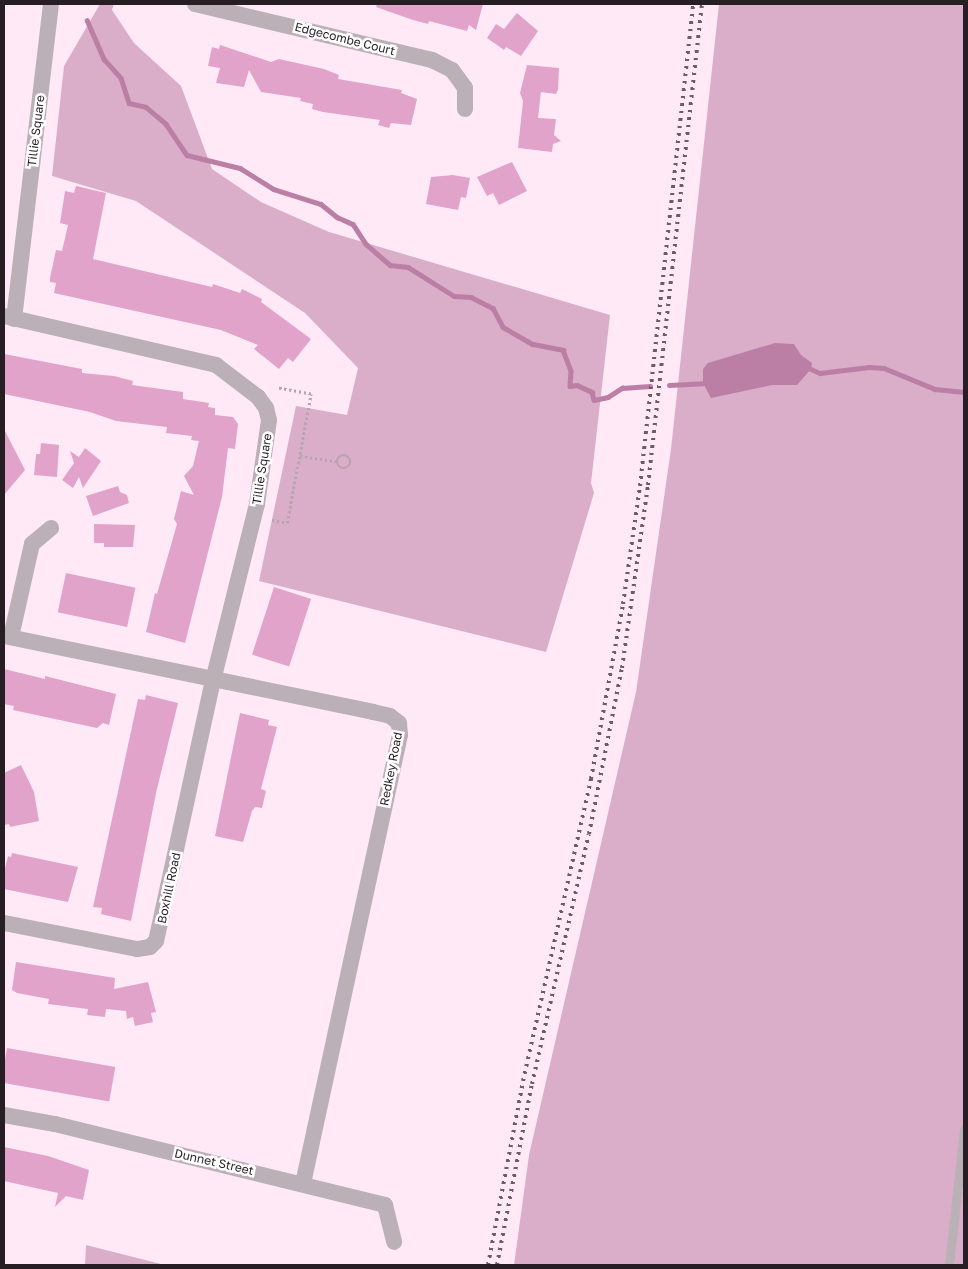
<!DOCTYPE html>
<style>
body{margin:0}
#map{position:relative;width:968px;height:1269px;overflow:hidden;background:#ffe9f6;font-family:"Golos Text",sans-serif}
div>[style]{position:absolute}
[style*='--x']{left:calc(var(--x)*1px);top:calc(var(--y)*1px);width:calc(var(--w)*1px);rotate:calc(var(--a)*1deg)}
.green>*{inset:0;background:#daaec9}
.water>*{inset:0;background:#bb7fa5}
.stream>*{height:4.5px;margin:-2.25px;padding:0 2.25px;transform-origin:2.25px;border-radius:2.25px;background:#bb7fa5}
.building>*{inset:0;background:#e1a3ca;transform-origin:0 0}
.path>*{height:2.5px;margin-top:-1.25px;transform-origin:0;background:repeating-linear-gradient(90deg,#b6a4af 0 2.5px,transparent 0 5px)}
.path>.ring{margin:-1.25px;padding:0;box-sizing:content-box;background:none;border:2.5px solid #b6a4af;border-radius:50%}
.lane>*{height:9px;margin:-4.5px;padding:0 4.5px;transform-origin:4.5px;border-radius:4.5px;background:#bcb0b7}
.street>*{height:16px;margin:-8px;padding:0 8px;transform-origin:8px;border-radius:8px;background:#bcb0b7}
.rail>*{height:4px;margin-top:-2px;transform-origin:0;background:repeating-linear-gradient(90deg,#6a5d65 0 2.5px,transparent 0 7.5px)}
span{translate:-50% -50%;white-space:nowrap;text-align:center;line-height:1.15;-webkit-text-stroke:5px #fff;paint-order:stroke}
.street-label{font-size:12px;color:#271e23}
.frame{position:absolute;inset:0;border:5px solid #271e23;pointer-events:none}
</style>
<div id="map">
<div class="green">
<i style="clip-path:polygon(100px 4px,114px 4px,112px 10px,134px 43px,181px 86px,212px 169px,261px 202px,329px 232px,610px 315px,591px 483px,594px 493px,546px 652px,259px 581px,296px 406px,347px 415px,358px 368px,305px 313px,136px 201px,52px 176px,64px 66px)"></i>
<i style="clip-path:polygon(719px 4px,964px 4px,964px 1265px,514px 1265px,529px 1155px,636px 692px,671px 449px)"></i>
<i style="clip-path:polygon(86px 1245px,165px 1265px,85px 1265px)"></i>
</div>
<div class="water">
<i style="clip-path:polygon(775px 343px,794px 344px,801px 355px,812px 363px,811px 369px,797px 385px,772px 385px,711px 398px,703px 383px,703px 369px,708px 363px)"></i>
</div>
<div class="stream">
<i style="--x:87;--y:20;--w:43;--a:66.4"></i>
<i style="--x:104;--y:59;--w:25;--a:48"></i>
<i style="--x:121;--y:78;--w:26;--a:72"></i>
<i style="--x:129;--y:103;--w:17;--a:13"></i>
<i style="--x:146;--y:107;--w:26;--a:40"></i>
<i style="--x:166;--y:124;--w:37;--a:56"></i>
<i style="--x:187;--y:155;--w:55;--a:13.8"></i>
<i style="--x:240;--y:168;--w:39;--a:32"></i>
<i style="--x:273;--y:189;--w:50;--a:17.4"></i>
<i style="--x:321;--y:204;--w:21;--a:39"></i>
<i style="--x:337;--y:217;--w:17;--a:24"></i>
<i style="--x:353;--y:224;--w:24;--a:57"></i>
<i style="--x:366;--y:244;--w:32;--a:41"></i>
<i style="--x:390;--y:265;--w:18;--a:6"></i>
<i style="--x:408;--y:267;--w:54;--a:32.2"></i>
<i style="--x:454;--y:296;--w:17;--a:3"></i>
<i style="--x:471;--y:297;--w:25;--a:27"></i>
<i style="--x:493;--y:308;--w:21;--a:62"></i>
<i style="--x:503;--y:327;--w:34;--a:30"></i>
<i style="--x:533;--y:344;--w:31;--a:11"></i>
<i style="--x:563;--y:350;--w:22;--a:69"></i>
<i style="--x:571;--y:371;--w:15;--a:94"></i>
<i style="--x:570;--y:386;--w:7;--a:-8"></i>
<i style="--x:577;--y:385;--w:17;--a:25"></i>
<i style="--x:592;--y:392;--w:8;--a:76"></i>
<i style="--x:594;--y:400;--w:14;--a:-12"></i>
<i style="--x:608;--y:397;--w:17;--a:-33"></i>
<i style="--x:622;--y:388;--w:28;--a:-4"></i>
<i style="--x:811;--y:369;--w:10;--a:24"></i>
<i style="--x:820;--y:373;--w:49;--a:-7"></i>
<i style="--x:869;--y:367;--w:15;--a:4"></i>
<i style="--x:884;--y:368;--w:55;--a:22.4"></i>
<i style="--x:935;--y:389;--w:29;--a:6"></i>
<i style="--x:669;--y:385;--w:34;--a:-3"></i>
</div>
<div class="building">
<i style="clip-path:polygon(377px 4px,483px 4px,476px 30px,469px 25px,467px 31px,429px 21px,428px 24px,413px 20px,376px 7px)"></i>
<i style="clip-path:polygon(517px 13px,538px 31px,521px 56px,506px 47px,504px 50px,487px 38px,496px 24px,504px 29px)"></i>
<i style="clip-path:polygon(220px 45px,271px 62px,279px 59px,324px 69px,339px 75px,338px 79px,402px 90px,401px 93px,417px 99px,411px 125px,391px 123px,389px 128px,378px 125px,380px 120px,323px 112px,312px 109px,313px 104px,300px 101px,301px 98px,261px 92px,249px 70px,244px 87px,216px 83px,220px 68px,208px 66px,212px 47px,219px 49px)"></i>
<i style="clip-path:polygon(527px 65px,559px 68px,558px 90px,556px 94px,541px 92px,538px 118px,556px 119px,554px 135px,561px 141px,553px 144px,552px 152px,518px 148px,523px 101px,520px 93px)"></i>
<i style="clip-path:polygon(512px 162px,527px 191px,499px 205px,493px 193px,487px 196px,477px 177px)"></i>
<i style="clip-path:polygon(453px 175px,470px 178px,466px 198px,461px 197px,458px 210px,426px 204px,431px 177px)"></i>
<i style="clip-path:polygon(76px 186px,106px 193px,93px 259px,212px 287px,213px 284px,240px 293px,242px 289px,262px 299px,261px 302px,311px 339px,293px 362px,288px 358px,279px 369px,254px 349px,258px 345px,221px 330px,54px 293px,56px 283px,50px 282px,50px 278px,56px 250px,62px 251px,68px 225px,60px 223px,63px 204px,65px 191px,74px 193px)"></i>
<i style="clip-path:polygon(4px 354px,82px 369px,82px 373px,114px 376px,133px 381px,132px 385px,183px 392px,183px 399px,209px 403px,208px 407px,215px 408px,215px 415px,233px 417px,238px 424px,235px 449px,228px 448px,222px 497px,185px 643px,146px 632px,155px 593px,157px 594px,177px 524px,174px 519px,181px 491px,194px 495px,184px 476px,193px 466px,199px 441px,191px 440px,192px 436px,166px 433px,167px 427px,116px 421px,90px 412px,4px 394px)"></i>
<i style="clip-path:polygon(4px 429px,25px 470px,4px 495px)"></i>
<i style="clip-path:polygon(41px 443px,59px 445px,57px 477px,34px 475px,36px 454px,40px 454px)"></i>
<i style="clip-path:polygon(85px 448px,101px 461px,83px 488px,79px 477px,73px 488px,62px 480px,74px 463px,70px 451px,79px 457px)"></i>
<i style="clip-path:polygon(118px 486px,120px 492px,127px 495px,129px 503px,93px 516px,86px 496px)"></i>
<i style="clip-path:polygon(94px 524px,135px 525px,133px 547px,104px 547px,104px 543px,94px 543px)"></i>
<i style="left:66px;top:573px;width:71px;height:40px;rotate:12deg"></i>
<i style="left:274px;top:587px;width:39px;height:71px;rotate:18deg"></i>
<i style="clip-path:polygon(4px 669px,45px 679px,45px 676px,116px 694px,109px 725px,103px 723px,97px 728px,13px 710px,14px 706px,4px 704px)"></i>
<i style="clip-path:polygon(146px 695px,178px 703px,156px 793px,131px 921px,101px 914px,102px 908px,93px 907px,138px 699px,145px 700px)"></i>
<i style="clip-path:polygon(240px 713px,269px 720px,268px 725px,277px 727px,261px 789px,266px 791px,262px 808px,255px 807px,252px 811px,243px 842px,215px 836px)"></i>
<i style="clip-path:polygon(21px 765px,34px 792px,39px 821px,10px 827px,9px 824px,4px 825px,4px 773px)"></i>
<i style="clip-path:polygon(12px 853px,78px 867px,68px 902px,4px 889px,4px 872px,8px 856px,11px 857px)"></i>
<i style="clip-path:polygon(16px 962px,115px 978px,114px 989px,148px 982px,156px 1012px,151px 1013px,153px 1022px,135px 1026px,133px 1017px,127px 1019px,126px 1011px,106px 1009px,105px 1017px,87px 1015px,88px 1009px,48px 1004px,49px 999px,17px 993px,12px 990px)"></i>
<i style="left:7px;top:1048px;width:110px;height:35px;rotate:10deg"></i>
<i style="clip-path:polygon(4px 1147px,48px 1156px,89px 1170px,83px 1200px,66px 1196px,55px 1207px,58px 1193px,4px 1181px)"></i>
</div>
<div class="path">
<i class="ring" style="left:337px;top:455px;width:11.5px;height:11.5px"></i>
<i style="--x:300;--y:456;--w:37;--a:8"></i>
<i style="--x:272;--y:520;--w:15;--a:11"></i>
<i style="--x:287;--y:523;--w:131;--a:-79.5"></i>
<i style="--x:311;--y:394;--w:34;--a:-170"></i>
</div>
<div class="lane">
<i style="--x:949;--y:1265;--w:137;--a:-83.7"></i>
</div>
<div class="street">
<i style="--x:195;--y:4;--w:244;--a:13.3"></i>
<i style="--x:432;--y:60;--w:22;--a:27"></i>
<i style="--x:452;--y:70;--w:22;--a:54"></i>
<i style="--x:465;--y:88;--w:21;--a:90"></i>
<i style="--x:4;--y:316;--w:218;--a:13"></i>
<i style="--x:216;--y:365;--w:53;--a:37.3"></i>
<i style="--x:258;--y:397;--w:14;--a:54"></i>
<i style="--x:266;--y:408;--w:12;--a:76"></i>
<i style="--x:269;--y:420;--w:85;--a:98.1"></i>
<i style="--x:257;--y:504;--w:181;--a:104"></i>
<i style="--x:213;--y:680;--w:267;--a:102.3"></i>
<i style="--x:156;--y:941;--w:8;--a:135"></i>
<i style="--x:150;--y:947;--w:13;--a:171"></i>
<i style="--x:137;--y:949;--w:136;--a:-168.9"></i>
<i style="--x:14;--y:319;--w:317;--a:-83.3"></i>
<i style="--x:4;--y:636;--w:377;--a:11.6"></i>
<i style="--x:373;--y:712;--w:17;--a:13"></i>
<i style="--x:390;--y:716;--w:11;--a:38"></i>
<i style="--x:399;--y:723;--w:12;--a:85"></i>
<i style="--x:400;--y:735;--w:458;--a:102.2"></i>
<i style="--x:11;--y:637;--w:95;--a:-77.3"></i>
<i style="--x:32;--y:544;--w:25;--a:-40"></i>
<i style="--x:4;--y:1115;--w:52;--a:10"></i>
<i style="--x:55;--y:1124;--w:340;--a:13.8"></i>
<i style="--x:385;--y:1205;--w:38;--a:76"></i>
</div>
<div class="rail">
<i style="--x:488;--y:1265;--w:187;--a:-79.2"></i>
<i style="--x:523;--y:1081;--w:310;--a:-77.3"></i>
<i style="--x:591;--y:779;--w:178;--a:-79.6"></i>
<i style="--x:623;--y:604;--w:119;--a:-81.8"></i>
<i style="--x:640;--y:486;--w:485;--a:-83.7"></i>
<i style="--x:497;--y:1265;--w:184;--a:-79.1"></i>
<i style="--x:532;--y:1084;--w:256;--a:-77.2"></i>
<i style="--x:589;--y:834;--w:169;--a:-78.8"></i>
<i style="--x:622;--y:668;--w:185;--a:-81.9"></i>
<i style="--x:648;--y:485;--w:484;--a:-83.6"></i>
</div>
<div class="street-label">
<span style="left:345px;top:39px;rotate:14deg">Edgecombe Court</span>
<span style="left:36px;top:131px;rotate:-83deg">Tillie Square</span>
<span style="left:262px;top:469px;rotate:-81deg">Tillie Square</span>
<span style="left:391px;top:769px;rotate:-79deg">Redkey Road</span>
<span style="left:169px;top:888px;rotate:-78deg">Boxhill Road</span>
<span style="left:214px;top:1162px;rotate:13deg">Dunnet Street</span>
</div>
<div class="frame"></div>
</div>
